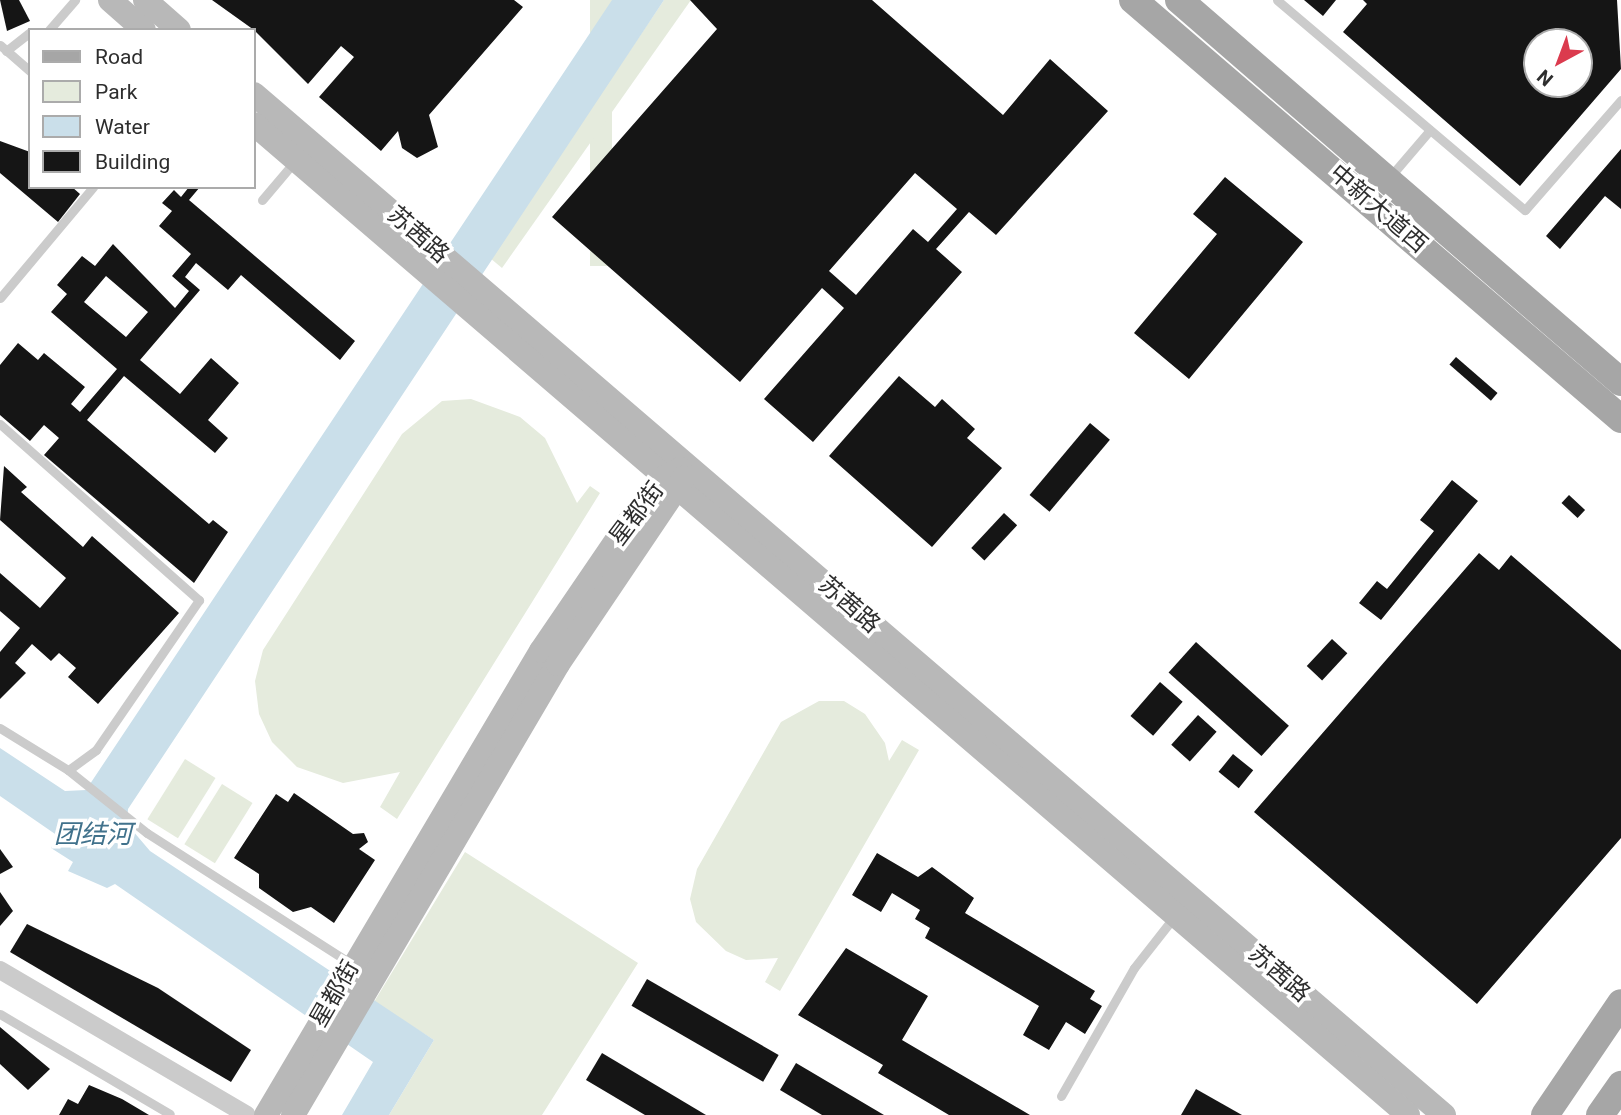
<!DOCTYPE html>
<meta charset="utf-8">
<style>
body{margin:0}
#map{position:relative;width:1621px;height:1115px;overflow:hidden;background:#fff;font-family:Roboto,"Noto Sans SC",sans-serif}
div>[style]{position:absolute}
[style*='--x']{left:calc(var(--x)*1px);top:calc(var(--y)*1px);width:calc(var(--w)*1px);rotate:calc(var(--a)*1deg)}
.green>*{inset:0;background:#e5ebdd;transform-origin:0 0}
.water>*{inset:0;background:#cadfea}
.building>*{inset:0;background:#151515;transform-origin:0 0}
.lane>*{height:9px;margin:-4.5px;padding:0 4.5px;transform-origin:4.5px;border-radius:4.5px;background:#cbcbcb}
.street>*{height:18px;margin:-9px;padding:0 9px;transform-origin:9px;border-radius:9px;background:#cbcbcb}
.secondary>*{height:24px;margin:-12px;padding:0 12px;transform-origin:12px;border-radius:12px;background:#b8b8b8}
.primary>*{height:28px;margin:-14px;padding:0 14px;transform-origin:14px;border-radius:14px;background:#a6a6a6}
span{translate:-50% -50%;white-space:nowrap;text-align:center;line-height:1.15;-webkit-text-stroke:7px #fff;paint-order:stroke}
.street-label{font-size:24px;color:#2e2e2e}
.water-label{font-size:26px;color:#41728c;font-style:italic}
.legend{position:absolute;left:28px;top:28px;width:228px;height:161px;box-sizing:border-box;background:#fff;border:2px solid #ababab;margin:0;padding:9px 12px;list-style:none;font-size:21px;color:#2e2e2e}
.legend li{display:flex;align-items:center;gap:14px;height:35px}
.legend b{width:35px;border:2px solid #ababab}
.north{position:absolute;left:1523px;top:28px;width:70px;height:70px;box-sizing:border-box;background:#fff;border:2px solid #ababab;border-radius:50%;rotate:221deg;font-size:19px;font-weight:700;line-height:28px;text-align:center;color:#2e2e2e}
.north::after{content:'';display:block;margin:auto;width:24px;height:32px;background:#db3b4e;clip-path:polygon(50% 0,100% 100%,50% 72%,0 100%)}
</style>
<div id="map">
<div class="green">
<i style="left:590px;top:0;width:22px;height:266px"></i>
<i style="clip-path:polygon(664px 0,691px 0,502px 268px,490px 258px)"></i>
<i style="clip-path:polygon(471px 399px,520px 417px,545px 438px,577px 503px,590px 486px,600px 493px,397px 819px,380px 807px,400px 772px,343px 783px,297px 767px,272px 742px,259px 714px,255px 681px,263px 650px,402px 434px,442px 401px)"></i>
<i style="clip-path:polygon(819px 701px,844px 701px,865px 714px,885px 743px,889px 761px,902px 740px,919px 750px,780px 991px,765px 982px,778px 958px,746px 960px,726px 951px,696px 922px,690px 899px,697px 869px,781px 722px)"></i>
<i style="left:185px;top:759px;width:36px;height:71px;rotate:32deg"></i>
<i style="left:222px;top:784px;width:36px;height:71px;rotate:32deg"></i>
<i style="clip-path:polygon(465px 852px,638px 963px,542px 1115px,389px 1115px,434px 1040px,374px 1002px)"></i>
</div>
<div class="water">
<i style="clip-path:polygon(612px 0,664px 0,128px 809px,127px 824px,150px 851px,434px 1040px,389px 1115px,342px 1115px,373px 1062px,115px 884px,107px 888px,68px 871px,73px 862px,51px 848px,58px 836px,0 796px,0 748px,65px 791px,86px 790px)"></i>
</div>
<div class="building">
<i style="clip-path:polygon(0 0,19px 0,30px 21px,7px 31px)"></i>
<i style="clip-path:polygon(212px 0,514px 0,523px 7px,429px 115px,438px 147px,417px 158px,402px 148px,398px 131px,381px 151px,319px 97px,354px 57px,341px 46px,308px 84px,254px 30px)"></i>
<i style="clip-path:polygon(evenodd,690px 0,872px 0,1003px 115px,1050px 59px,1108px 111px,996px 235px,969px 212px,936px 249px,962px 272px,813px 442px,764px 399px,844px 308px,822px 288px,740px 382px,552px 217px,717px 29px,690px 0,915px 173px,957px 209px,928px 242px,913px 229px,856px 295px,829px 271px,915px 173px)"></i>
<i style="clip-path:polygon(1304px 0,1336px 0,1323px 16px)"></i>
<i style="clip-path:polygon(evenodd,1363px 0,1617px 0,1621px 69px,1520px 186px,1343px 32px,1367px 4px,1363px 0,1537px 42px,1579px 42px,1579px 84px,1537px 84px,1537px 42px)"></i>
<i style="clip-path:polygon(0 141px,30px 152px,30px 187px,72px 187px,80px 194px,58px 222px,0 173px)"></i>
<i style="clip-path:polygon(1621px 149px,1621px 209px,1605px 196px,1560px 249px,1546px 236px)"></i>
<i style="clip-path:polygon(1225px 177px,1303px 242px,1189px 379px,1134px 333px,1217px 234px,1193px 214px)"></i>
<i style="clip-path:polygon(evenodd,189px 187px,200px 187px,189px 200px,355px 341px,340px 360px,241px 275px,228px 290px,196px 263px,185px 277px,200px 290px,140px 360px,180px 394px,211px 358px,239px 383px,208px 420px,228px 438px,215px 453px,124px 376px,87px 420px,209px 524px,213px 520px,228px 532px,194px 583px,44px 455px,59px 438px,44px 425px,30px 441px,0 415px,0 365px,18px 343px,38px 360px,44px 353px,85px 387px,71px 404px,80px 412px,117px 369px,51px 312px,67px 294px,57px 285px,82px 256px,95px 266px,113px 244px,175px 308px,189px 291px,172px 276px,191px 254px,159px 226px,172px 211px,162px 203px,174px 190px,181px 197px,189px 187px,106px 276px,148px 312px,126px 337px,84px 302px,106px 276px)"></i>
<i style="left:1456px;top:357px;width:55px;height:10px;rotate:41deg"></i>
<i style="clip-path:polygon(899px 376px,935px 407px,942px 399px,975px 429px,967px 438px,1002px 468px,932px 547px,829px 456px)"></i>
<i style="left:1090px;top:423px;width:26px;height:94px;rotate:40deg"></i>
<i style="clip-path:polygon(4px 466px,27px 487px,21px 492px,83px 547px,92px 536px,179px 613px,98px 704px,68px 677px,76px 668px,59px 653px,51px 661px,32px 644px,15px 663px,26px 673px,0 699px,0 652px,20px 628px,0 611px,0 573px,40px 608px,66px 578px,0 520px)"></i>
<i style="clip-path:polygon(1452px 480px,1478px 501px,1381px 620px,1359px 603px,1377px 581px,1387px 589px,1434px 531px,1420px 520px)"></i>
<i style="left:1569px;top:495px;width:22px;height:11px;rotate:43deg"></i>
<i style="left:1004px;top:513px;width:18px;height:48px;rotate:43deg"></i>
<i style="clip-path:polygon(1479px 553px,1499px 570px,1511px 555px,1621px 650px,1621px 838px,1477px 1004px,1254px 812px)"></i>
<i style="left:1332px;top:639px;width:21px;height:37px;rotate:43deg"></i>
<i style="left:1196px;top:642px;width:125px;height:41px;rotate:42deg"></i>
<i style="left:1160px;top:682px;width:30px;height:45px;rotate:41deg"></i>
<i style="left:1198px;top:715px;width:25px;height:40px;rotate:42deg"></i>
<i style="left:1233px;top:754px;width:26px;height:23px;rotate:39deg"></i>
<i style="clip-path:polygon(294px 793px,353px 834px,364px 833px,368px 842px,359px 849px,375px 860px,334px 923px,311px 907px,293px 912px,259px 888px,259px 874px,234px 858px,276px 794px,288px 802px)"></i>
<i style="clip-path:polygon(0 849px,13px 867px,0 874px)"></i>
<i style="clip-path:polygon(877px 853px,918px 877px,932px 867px,974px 898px,965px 913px,1095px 991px,1090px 999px,1102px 1006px,1085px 1034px,1066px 1022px,1049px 1050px,1023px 1035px,1039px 1006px,925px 938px,930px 928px,915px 919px,920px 910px,892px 893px,881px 912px,852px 895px)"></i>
<i style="clip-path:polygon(0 892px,13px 911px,0 926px)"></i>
<i style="clip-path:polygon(27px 924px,158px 988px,251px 1050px,231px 1082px,10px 952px)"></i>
<i style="clip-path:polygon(846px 948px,928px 996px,902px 1040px,1030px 1115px,949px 1115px,878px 1073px,883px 1065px,798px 1015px)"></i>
<i style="left:647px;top:979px;width:152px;height:31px;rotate:30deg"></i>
<i style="clip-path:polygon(0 1027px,50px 1069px,28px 1090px,0 1064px)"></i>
<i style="clip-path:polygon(602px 1053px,706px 1115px,645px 1115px,586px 1080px)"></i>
<i style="clip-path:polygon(796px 1063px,884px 1115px,822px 1115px,780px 1090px)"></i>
<i style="clip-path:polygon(89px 1085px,122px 1099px,149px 1115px,59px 1115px,68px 1099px,78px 1104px)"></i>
<i style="clip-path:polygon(1196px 1089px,1242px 1115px,1181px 1115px)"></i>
</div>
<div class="lane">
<i style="--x:1277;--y:0;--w:325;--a:40.3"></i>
<i style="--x:1525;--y:210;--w:146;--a:-48.9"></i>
<i style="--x:49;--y:30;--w:40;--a:-49"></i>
<i style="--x:0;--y:45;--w:40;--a:41"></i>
<i style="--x:6;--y:51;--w:31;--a:-38"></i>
<i style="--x:1389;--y:178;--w:63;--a:-49.5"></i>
<i style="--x:262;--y:200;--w:51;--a:-49.8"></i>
<i style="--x:0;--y:298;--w:145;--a:-50"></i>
<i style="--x:0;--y:424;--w:266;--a:41.5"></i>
<i style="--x:199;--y:600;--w:182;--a:124.5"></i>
<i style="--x:96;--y:750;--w:34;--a:144"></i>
<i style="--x:0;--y:728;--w:80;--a:31.7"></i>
<i style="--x:68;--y:770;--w:101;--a:38.6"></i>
<i style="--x:147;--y:833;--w:243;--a:32.6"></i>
<i style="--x:0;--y:1014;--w:197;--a:30.5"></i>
<i style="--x:1061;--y:1096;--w:147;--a:-60.3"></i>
<i style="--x:1134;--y:968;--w:65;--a:-51.9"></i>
</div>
<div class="street">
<i style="--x:0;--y:970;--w:286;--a:30.4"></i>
</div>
<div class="secondary">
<i style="--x:110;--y:0;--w:45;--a:41.4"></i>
<i style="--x:145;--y:0;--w:45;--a:41.4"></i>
<i style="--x:254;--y:94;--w:1568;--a:40.63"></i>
<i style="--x:254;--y:124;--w:1521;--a:40.65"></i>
<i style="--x:266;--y:1115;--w:539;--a:-59.35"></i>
<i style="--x:541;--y:651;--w:160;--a:-55.7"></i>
<i style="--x:631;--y:519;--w:54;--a:-51"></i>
<i style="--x:665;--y:477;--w:17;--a:-28"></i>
<i style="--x:293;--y:1115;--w:523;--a:-59.56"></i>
<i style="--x:558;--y:664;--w:225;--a:-56"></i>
</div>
<div class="primary">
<i style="--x:1133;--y:0;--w:643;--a:40.65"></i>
<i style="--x:1179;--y:0;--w:584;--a:40.84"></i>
<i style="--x:1545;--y:1115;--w:135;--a:-55.8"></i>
<i style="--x:1600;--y:1115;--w:37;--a:-55"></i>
</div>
<div class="street-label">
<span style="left:1378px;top:209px;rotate:41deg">中新大道西</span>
<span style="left:418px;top:235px;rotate:41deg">苏茜路</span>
<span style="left:637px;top:514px;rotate:-53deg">星都街</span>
<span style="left:849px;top:605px;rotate:41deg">苏茜路</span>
<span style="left:1279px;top:974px;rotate:41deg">苏茜路</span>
<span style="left:335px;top:994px;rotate:-60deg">星都街</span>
</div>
<div class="water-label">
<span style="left:93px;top:835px">团结河</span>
</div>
<ul class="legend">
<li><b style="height:9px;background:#a6a6a6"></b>Road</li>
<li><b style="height:19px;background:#e5ebdd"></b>Park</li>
<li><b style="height:19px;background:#cadfea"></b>Water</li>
<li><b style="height:19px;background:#151515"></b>Building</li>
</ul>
<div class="north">N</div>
</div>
